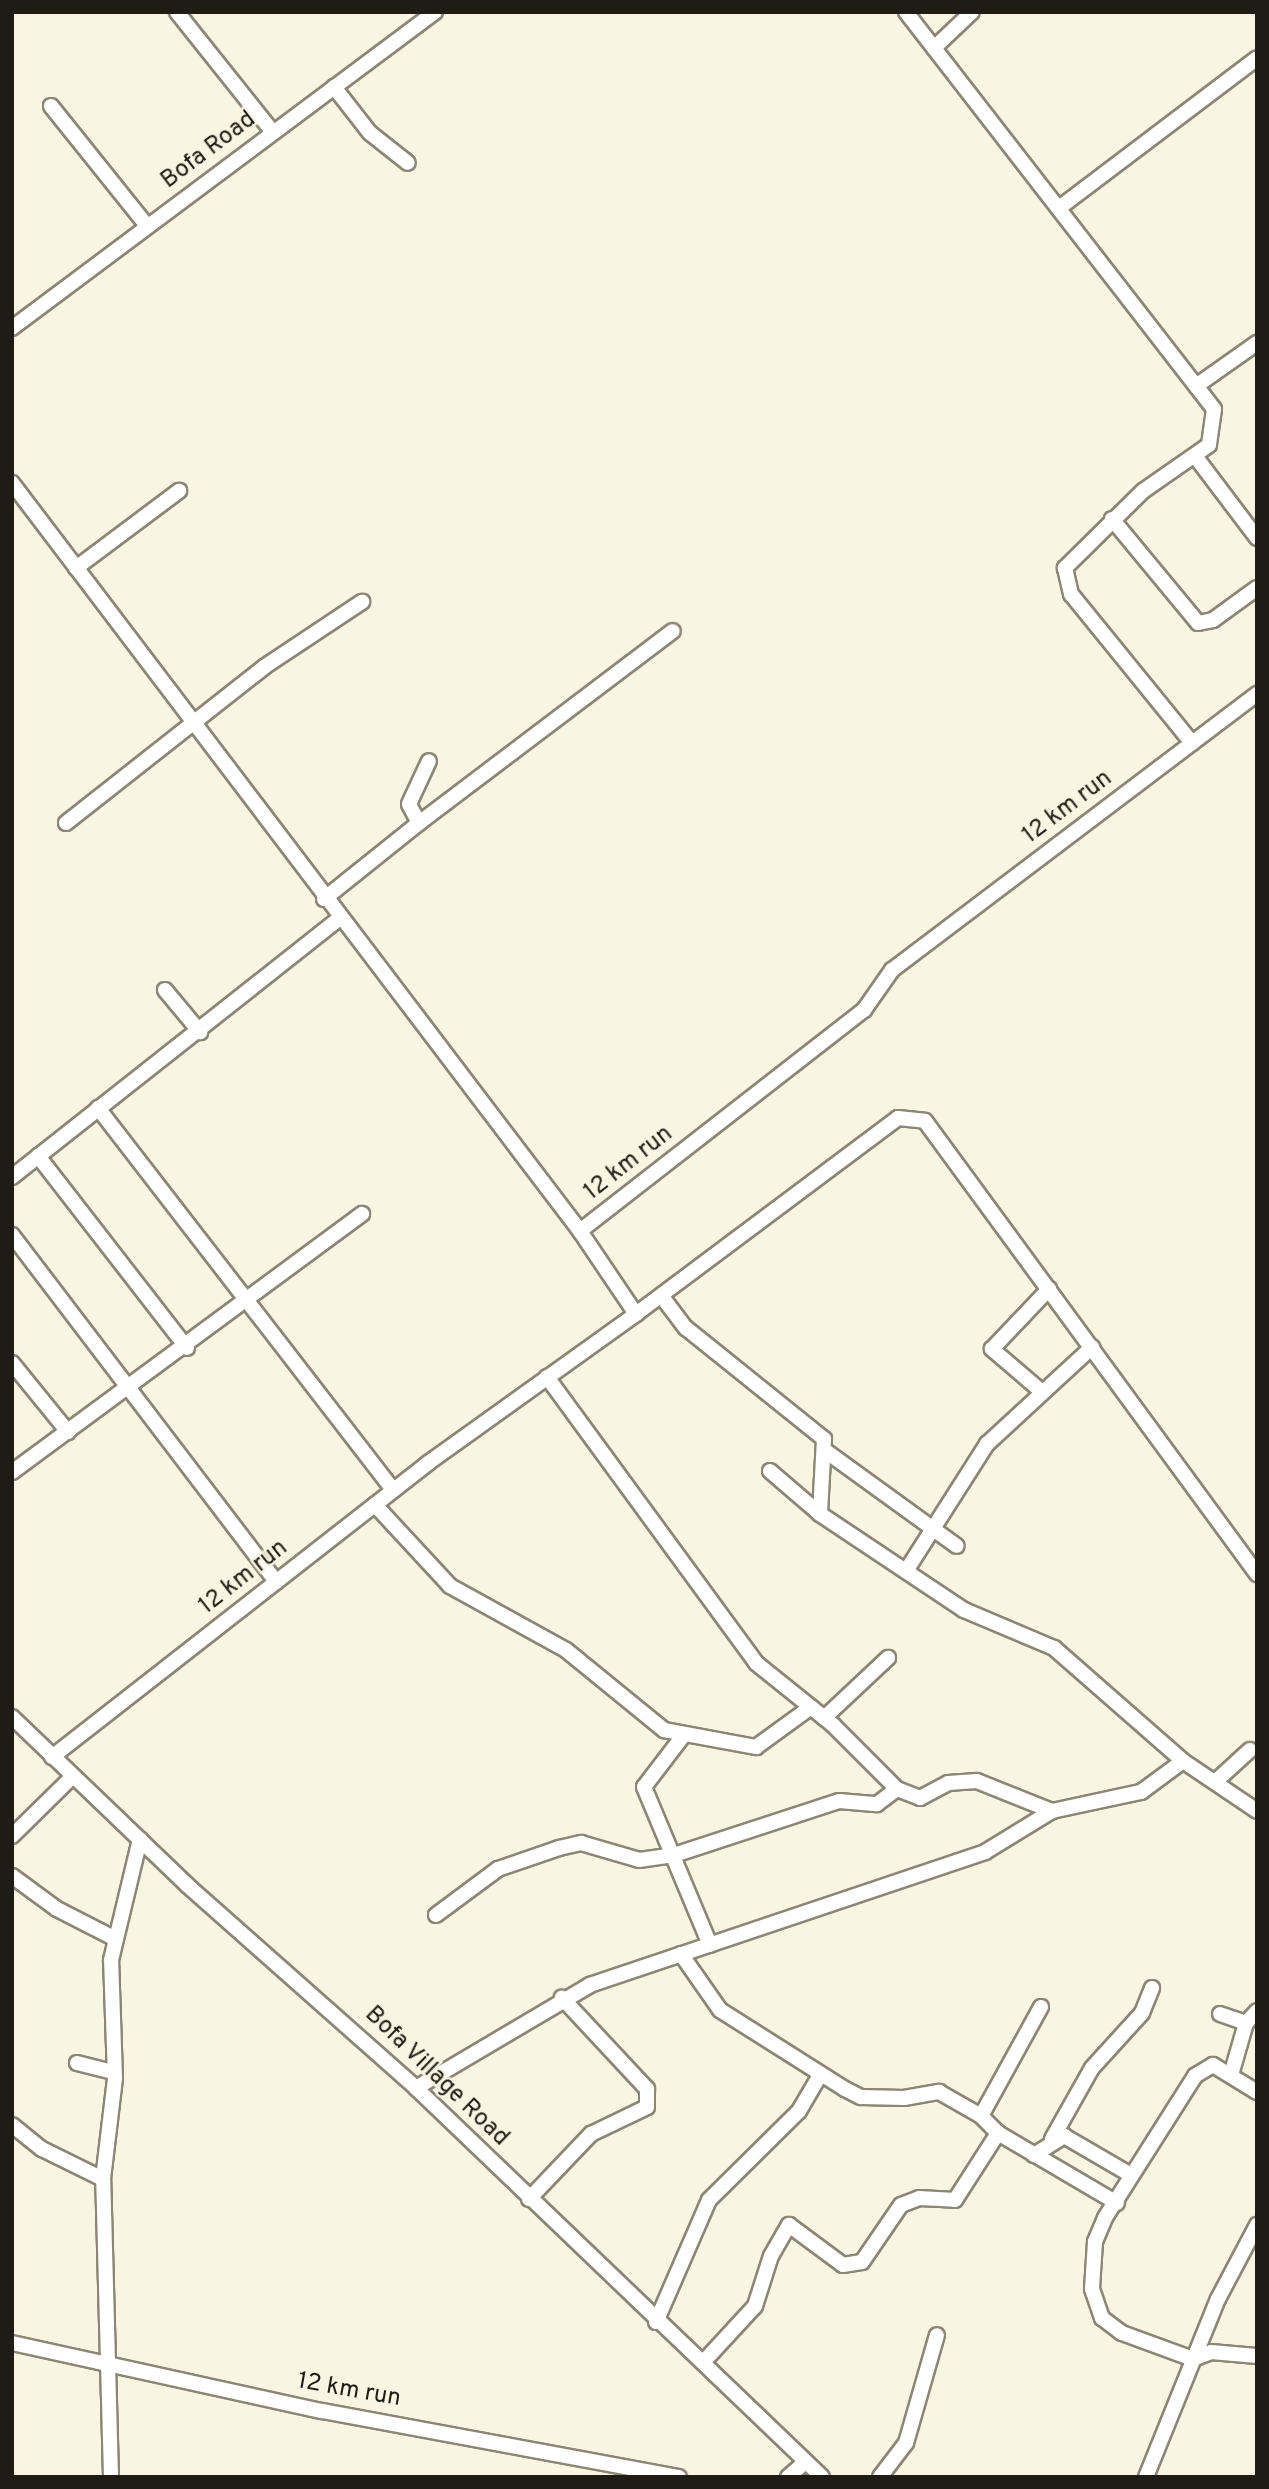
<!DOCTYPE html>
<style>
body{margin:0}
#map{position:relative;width:1269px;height:2489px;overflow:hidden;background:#faf5e2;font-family:Overpass,sans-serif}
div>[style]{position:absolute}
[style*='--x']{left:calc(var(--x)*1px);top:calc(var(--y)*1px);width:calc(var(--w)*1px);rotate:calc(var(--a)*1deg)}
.roads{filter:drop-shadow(2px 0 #8b8675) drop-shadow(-2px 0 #8b8675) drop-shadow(0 2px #8b8675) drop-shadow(0 -2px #8b8675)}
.minor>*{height:14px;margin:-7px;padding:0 7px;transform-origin:7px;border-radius:7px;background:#fff}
span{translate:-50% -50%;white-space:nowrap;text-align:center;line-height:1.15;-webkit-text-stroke:5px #faf5e2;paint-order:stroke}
.street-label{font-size:24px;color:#1e1c15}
.frame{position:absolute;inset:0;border:14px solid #1e1c15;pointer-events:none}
</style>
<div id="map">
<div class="roads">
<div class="minor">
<i style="--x:177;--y:12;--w:152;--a:51.4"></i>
<i style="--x:906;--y:12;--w:502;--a:52.2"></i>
<i style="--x:1214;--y:409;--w:36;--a:98"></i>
<i style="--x:1209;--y:445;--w:80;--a:145.1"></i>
<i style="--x:1143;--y:491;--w:110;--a:135.4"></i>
<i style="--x:1065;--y:568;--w:27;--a:77"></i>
<i style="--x:1071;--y:594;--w:192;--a:50.9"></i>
<i style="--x:934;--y:48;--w:52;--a:-43.5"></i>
<i style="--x:334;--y:87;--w:58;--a:52"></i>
<i style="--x:370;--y:133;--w:48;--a:38.3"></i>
<i style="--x:51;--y:106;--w:154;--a:51.3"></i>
<i style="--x:1059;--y:208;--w:248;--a:-37.1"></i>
<i style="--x:12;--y:328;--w:528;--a:-36.76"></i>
<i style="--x:1196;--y:386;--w:75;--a:-35.2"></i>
<i style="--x:1195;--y:456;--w:103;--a:52.9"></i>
<i style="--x:12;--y:483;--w:939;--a:52.79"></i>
<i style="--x:1112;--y:519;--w:135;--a:50.4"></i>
<i style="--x:1198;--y:623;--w:15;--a:-11"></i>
<i style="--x:1213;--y:620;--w:54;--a:-36"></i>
<i style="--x:76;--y:568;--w:129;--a:-36.8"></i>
<i style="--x:66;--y:823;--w:252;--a:-38.2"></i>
<i style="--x:264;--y:667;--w:118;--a:-33.6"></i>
<i style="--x:419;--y:823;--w:318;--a:-37.1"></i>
<i style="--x:324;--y:899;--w:122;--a:-38.7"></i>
<i style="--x:419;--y:823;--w:21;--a:-118"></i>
<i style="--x:409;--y:804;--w:47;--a:-65.1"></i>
<i style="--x:165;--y:990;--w:55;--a:50.2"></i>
<i style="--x:98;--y:1108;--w:483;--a:52.3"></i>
<i style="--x:38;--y:1156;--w:243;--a:52.2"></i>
<i style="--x:12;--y:1177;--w:417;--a:-38.3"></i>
<i style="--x:12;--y:1235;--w:436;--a:52.7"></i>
<i style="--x:663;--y:1298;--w:38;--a:53"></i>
<i style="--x:686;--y:1328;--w:177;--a:38.8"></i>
<i style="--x:824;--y:1439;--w:75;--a:93.1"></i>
<i style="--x:820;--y:1514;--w:173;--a:33.7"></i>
<i style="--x:964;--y:1610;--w:98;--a:22.9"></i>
<i style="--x:1054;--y:1648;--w:171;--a:41.2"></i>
<i style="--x:636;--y:1314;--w:327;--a:-36.8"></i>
<i style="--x:898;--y:1118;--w:27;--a:6"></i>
<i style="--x:925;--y:1121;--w:562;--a:53.76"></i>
<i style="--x:12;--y:1363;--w:89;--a:50.9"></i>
<i style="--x:547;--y:1377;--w:354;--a:53.8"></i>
<i style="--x:756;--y:1663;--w:99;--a:38.8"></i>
<i style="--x:833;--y:1725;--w:91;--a:45"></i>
<i style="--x:897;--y:1789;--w:25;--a:21"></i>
<i style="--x:920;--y:1798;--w:32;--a:-28"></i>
<i style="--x:948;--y:1783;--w:29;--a:-4"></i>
<i style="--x:977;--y:1781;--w:81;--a:21.8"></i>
<i style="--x:1041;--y:1391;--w:65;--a:-139.4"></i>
<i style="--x:992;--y:1349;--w:83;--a:-46.5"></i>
<i style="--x:827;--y:1452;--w:160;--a:35.9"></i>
<i style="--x:770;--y:1471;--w:66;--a:40.7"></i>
<i style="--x:12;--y:1472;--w:435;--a:-36.4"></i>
<i style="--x:375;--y:1505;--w:110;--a:47.2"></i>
<i style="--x:450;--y:1586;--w:132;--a:28.9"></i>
<i style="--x:566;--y:1650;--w:127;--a:39.2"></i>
<i style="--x:664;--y:1730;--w:94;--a:10.5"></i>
<i style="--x:756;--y:1747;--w:68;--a:-36"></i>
<i style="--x:906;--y:1571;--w:151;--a:-57.5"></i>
<i style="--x:987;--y:1444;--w:143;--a:-42.7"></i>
<i style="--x:12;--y:1717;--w:244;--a:43.8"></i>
<i style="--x:188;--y:1886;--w:305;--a:41.5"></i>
<i style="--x:416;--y:2088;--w:562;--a:43.77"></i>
<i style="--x:824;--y:1718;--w:88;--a:-43.2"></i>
<i style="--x:683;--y:1736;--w:64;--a:127.4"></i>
<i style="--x:644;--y:1787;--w:171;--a:67.3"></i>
<i style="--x:52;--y:1757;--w:477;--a:-38"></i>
<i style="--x:428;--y:1463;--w:256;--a:-35.6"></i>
<i style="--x:636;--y:1314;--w:100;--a:-124"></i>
<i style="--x:580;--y:1231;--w:360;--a:-37.9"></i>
<i style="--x:864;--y:1010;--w:49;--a:-55"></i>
<i style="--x:892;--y:970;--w:458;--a:-37.1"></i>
<i style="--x:1216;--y:1781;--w:46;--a:-42.4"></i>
<i style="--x:12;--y:1836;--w:84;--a:-44.5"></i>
<i style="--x:12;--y:1876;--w:56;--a:36.3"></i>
<i style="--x:57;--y:1909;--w:62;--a:27"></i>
<i style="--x:436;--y:1915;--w:77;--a:-36.6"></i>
<i style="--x:498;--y:1869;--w:65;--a:-19"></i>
<i style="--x:559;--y:1848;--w:23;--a:-13"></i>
<i style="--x:581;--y:1843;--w:60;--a:16.3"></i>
<i style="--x:639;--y:1860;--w:35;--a:-8"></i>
<i style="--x:674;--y:1855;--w:174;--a:-18.1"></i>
<i style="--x:839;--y:1801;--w:38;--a:5"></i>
<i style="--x:877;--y:1804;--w:25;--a:-37"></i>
<i style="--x:681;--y:1954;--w:68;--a:55.1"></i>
<i style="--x:720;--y:2010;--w:148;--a:32.3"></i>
<i style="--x:845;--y:2089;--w:18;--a:27"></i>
<i style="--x:861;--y:2097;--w:43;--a:1.3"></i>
<i style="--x:904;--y:2098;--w:36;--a:-10"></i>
<i style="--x:939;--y:2092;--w:48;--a:29.7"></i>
<i style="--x:1041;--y:2007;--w:124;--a:118.8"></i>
<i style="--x:981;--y:2116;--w:24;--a:45"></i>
<i style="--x:998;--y:2133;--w:138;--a:30.5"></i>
<i style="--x:1220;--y:2014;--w:28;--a:19"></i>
<i style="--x:77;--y:2063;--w:38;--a:14"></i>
<i style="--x:1231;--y:2075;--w:54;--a:-73.9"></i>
<i style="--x:1246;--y:2023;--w:16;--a:-47"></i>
<i style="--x:416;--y:2088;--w:202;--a:-30.6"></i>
<i style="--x:590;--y:1985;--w:417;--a:-18.6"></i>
<i style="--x:985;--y:1852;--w:79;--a:-31.5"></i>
<i style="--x:1052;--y:1811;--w:91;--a:-12.1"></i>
<i style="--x:1141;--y:1792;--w:52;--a:-36.4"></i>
<i style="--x:1183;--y:1761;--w:89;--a:34"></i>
<i style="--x:1257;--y:2092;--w:52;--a:-148.5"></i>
<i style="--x:1213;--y:2065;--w:21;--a:149"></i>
<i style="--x:1195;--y:2076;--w:168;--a:122.4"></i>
<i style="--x:1105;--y:2218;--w:26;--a:113"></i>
<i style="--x:1095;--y:2242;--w:47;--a:93.7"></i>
<i style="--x:1092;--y:2289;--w:31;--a:71"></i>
<i style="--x:1102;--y:2318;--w:25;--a:37"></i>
<i style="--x:1122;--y:2333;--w:76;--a:20.1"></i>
<i style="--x:1193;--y:2359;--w:19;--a:-21"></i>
<i style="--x:1211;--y:2352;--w:46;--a:5"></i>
<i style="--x:12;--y:2125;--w:38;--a:39"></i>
<i style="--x:42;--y:2149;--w:68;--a:26.2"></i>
<i style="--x:1052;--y:2139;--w:81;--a:-60.6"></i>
<i style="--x:1092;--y:2068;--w:74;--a:-47.7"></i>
<i style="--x:1142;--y:2013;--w:27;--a:-68"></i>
<i style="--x:1034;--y:2155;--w:36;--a:-32"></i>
<i style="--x:1064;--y:2136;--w:78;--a:30.2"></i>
<i style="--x:529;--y:2199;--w:90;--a:-46.4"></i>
<i style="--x:591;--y:2134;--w:62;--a:-25.7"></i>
<i style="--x:647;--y:2107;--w:18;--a:-90"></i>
<i style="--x:647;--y:2089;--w:125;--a:-133"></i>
<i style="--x:656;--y:2322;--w:133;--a:-66.5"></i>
<i style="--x:709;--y:2200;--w:127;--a:-44.7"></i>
<i style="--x:799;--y:2111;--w:42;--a:-59.7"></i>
<i style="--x:12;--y:2343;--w:317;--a:12.4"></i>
<i style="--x:322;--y:2411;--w:363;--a:10.5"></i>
<i style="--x:708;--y:2357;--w:69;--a:-47.3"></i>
<i style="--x:755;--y:2306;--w:52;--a:-72.3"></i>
<i style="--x:771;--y:2256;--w:36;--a:-60"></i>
<i style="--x:789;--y:2225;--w:67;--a:36.5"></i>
<i style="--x:843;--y:2265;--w:19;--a:-9"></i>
<i style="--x:862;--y:2262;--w:69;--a:-55.6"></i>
<i style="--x:901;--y:2205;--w:19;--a:-21"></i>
<i style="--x:919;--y:2198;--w:36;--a:3"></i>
<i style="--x:955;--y:2200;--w:80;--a:-57.3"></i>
<i style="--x:111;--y:2477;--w:298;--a:-91.5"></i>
<i style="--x:103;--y:2179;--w:102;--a:-83.2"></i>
<i style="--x:115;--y:2078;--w:118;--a:-91.9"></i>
<i style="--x:111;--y:1960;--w:124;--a:-76.5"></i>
<i style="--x:788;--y:2477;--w:23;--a:-41"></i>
<i style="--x:880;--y:2477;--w:43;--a:-52.6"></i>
<i style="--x:906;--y:2443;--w:112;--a:-74"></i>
<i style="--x:1146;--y:2477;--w:192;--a:-68"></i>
<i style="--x:1218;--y:2299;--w:84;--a:-62.2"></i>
</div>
</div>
<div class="street-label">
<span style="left:209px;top:151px;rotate:-37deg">Bofa Road</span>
<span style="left:1068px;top:808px;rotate:-37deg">12 km run</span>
<span style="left:629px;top:1164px;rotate:-38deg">12 km run</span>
<span style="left:244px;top:1578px;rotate:-38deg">12 km run</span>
<span style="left:436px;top:2077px;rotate:44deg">Bofa Village Road</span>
<span style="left:349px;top:2391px;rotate:10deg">12 km run</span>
</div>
<div class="frame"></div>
</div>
